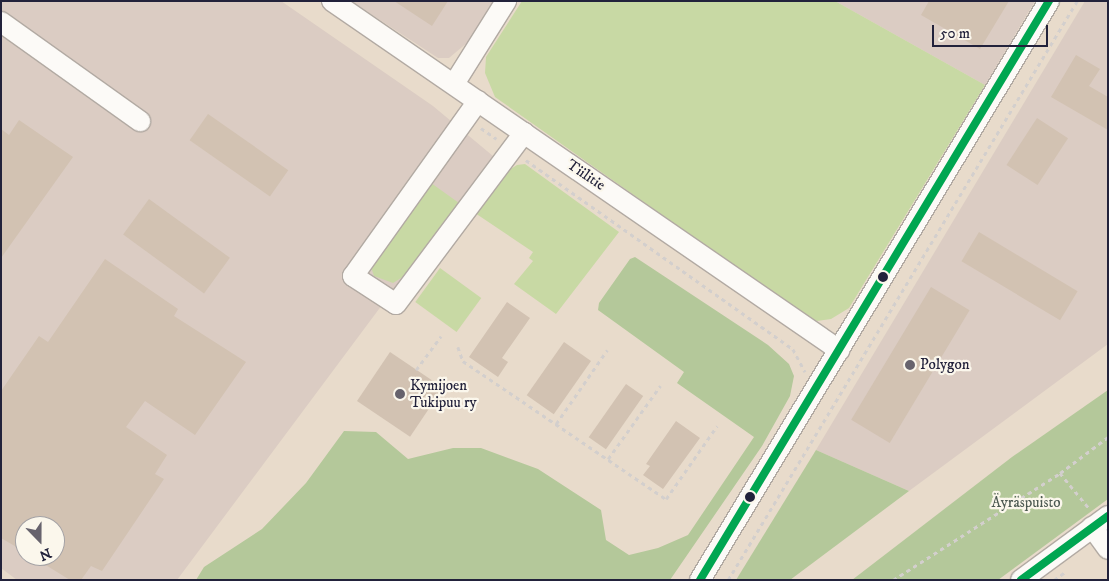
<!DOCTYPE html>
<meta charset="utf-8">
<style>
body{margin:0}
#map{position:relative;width:1109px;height:581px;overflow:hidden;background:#e8dbcb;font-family:"IM FELL DW Pica",serif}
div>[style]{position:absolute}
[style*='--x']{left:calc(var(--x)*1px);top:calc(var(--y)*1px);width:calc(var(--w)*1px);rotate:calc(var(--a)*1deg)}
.industrial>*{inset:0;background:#dbccc3}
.green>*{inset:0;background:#c8d9a4;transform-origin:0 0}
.forest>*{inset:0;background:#b4c89a}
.building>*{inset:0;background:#d2c2b2;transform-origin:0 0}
.path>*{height:2.5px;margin-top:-1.25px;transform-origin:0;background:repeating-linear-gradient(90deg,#d3cfcd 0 4px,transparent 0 8px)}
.roads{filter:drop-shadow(1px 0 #b2aaa3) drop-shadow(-1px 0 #b2aaa3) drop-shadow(0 1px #b2aaa3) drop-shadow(0 -1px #b2aaa3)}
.minor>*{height:20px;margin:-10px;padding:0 10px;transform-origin:10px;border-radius:10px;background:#fcfaf7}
.bus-1>*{height:8px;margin:-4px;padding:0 4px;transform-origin:4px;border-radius:4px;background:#00a651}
.dots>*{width:14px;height:14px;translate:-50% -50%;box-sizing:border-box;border:2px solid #fbf7ec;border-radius:50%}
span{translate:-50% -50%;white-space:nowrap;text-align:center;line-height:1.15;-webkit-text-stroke:4.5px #fbf7ec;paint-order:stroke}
.street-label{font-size:15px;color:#22223b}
.poi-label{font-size:15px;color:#22223b}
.left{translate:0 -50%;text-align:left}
.park-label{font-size:15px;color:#4c5951}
.frame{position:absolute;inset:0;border:2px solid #22223b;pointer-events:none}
.north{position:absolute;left:15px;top:516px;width:50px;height:50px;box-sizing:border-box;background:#fbf7ec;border:1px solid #a4a2a5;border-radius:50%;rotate:158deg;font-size:14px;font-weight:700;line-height:20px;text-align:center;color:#22223b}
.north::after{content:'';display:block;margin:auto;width:18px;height:22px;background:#67636d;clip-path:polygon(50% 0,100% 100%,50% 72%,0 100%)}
.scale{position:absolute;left:932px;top:25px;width:116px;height:22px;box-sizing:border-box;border:2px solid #22223b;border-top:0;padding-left:6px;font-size:15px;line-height:18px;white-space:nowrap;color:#22223b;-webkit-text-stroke:4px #fbf7ec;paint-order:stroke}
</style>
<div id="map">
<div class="industrial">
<i style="clip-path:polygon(evenodd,1px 1px,281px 1px,433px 106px,493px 156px,177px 580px,17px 580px,1px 568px,1px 1px,25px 526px,55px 526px,55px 556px,25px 556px,25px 526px)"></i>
<i style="clip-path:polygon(351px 1px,493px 1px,468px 42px,449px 58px,438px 58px)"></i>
<i style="clip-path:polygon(835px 1px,1035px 1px,985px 85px)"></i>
<i style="clip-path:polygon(1085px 1px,1108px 1px,1108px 344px,909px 491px,816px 450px)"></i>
</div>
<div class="green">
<i style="clip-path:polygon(522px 1px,835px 1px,985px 85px,849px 308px,831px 319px,817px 321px,805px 316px,495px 97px,485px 73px,486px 57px)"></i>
<i style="clip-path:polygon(525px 164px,619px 232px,556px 314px,514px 284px,533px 261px,529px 258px,533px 252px,475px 213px,506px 172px,517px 165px)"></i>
<i style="clip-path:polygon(431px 183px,459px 203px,409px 273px,393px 283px,374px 276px,371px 267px)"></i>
<i style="left:440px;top:268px;width:51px;height:42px;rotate:36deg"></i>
</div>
<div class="forest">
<i style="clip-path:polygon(635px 257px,768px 345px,789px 364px,794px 376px,790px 396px,762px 446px,670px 580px,196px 580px,204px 567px,262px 529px,306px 483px,344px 431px,376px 432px,408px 459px,453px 448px,481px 448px,538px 469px,601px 510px,606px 540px,629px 555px,658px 548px,688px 535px,754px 437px,677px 383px,684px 372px,598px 310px,599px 303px,630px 259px)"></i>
<i style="clip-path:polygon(1108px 390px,1108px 499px,998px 580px,852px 580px,1012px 457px)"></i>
<i style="clip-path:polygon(816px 450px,909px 491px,790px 580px,736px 580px)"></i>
</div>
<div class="building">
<i style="clip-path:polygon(394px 1px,448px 1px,432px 26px)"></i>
<i style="clip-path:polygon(929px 1px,1009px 1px,980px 49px,921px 15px)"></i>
<i style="clip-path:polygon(1076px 55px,1100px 69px,1089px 86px,1108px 97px,1108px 130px,1051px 97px)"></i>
<i style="left:208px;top:114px;width:98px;height:32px;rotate:35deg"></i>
<i style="left:1037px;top:118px;width:37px;height:56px;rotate:33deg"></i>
<i style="clip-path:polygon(19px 120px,73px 157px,1px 258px,1px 129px,9px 135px)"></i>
<i style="left:149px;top:199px;width:100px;height:44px;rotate:36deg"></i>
<i style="left:979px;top:232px;width:115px;height:34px;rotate:31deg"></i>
<i style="clip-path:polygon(105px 259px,178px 309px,174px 316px,246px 362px,195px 435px,145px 401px,126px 427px,167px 455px,155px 474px,164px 479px,102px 571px,91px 566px,81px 580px,70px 580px,31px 556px,55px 556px,55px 526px,25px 526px,25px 552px,1px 538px,1px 391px,39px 336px,48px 342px)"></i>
<i style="left:931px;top:287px;width:45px;height:155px;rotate:31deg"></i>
<i style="clip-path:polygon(507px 302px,530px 318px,502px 358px,508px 362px,498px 377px,469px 357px)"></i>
<i style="left:564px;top:342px;width:33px;height:65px;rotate:35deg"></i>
<i style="left:390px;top:352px;width:64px;height:59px;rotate:34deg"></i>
<i style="left:626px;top:384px;width:21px;height:65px;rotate:35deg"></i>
<i style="clip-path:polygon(676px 421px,700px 438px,663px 489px,643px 475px,650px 466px,646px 464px)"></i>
</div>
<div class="path">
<i style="--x:481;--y:128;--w:19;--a:35"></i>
<i style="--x:526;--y:160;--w:327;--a:35.3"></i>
<i style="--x:793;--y:349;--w:26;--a:62"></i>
<i style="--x:458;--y:347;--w:15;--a:70"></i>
<i style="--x:463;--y:361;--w:245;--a:34.2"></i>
<i style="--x:666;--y:499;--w:89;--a:-55.1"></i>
<i style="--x:416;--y:370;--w:42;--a:-53.7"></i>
<i style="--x:556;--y:424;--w:90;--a:-55.4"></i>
<i style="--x:608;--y:459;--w:90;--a:-54.5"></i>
<i style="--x:1060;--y:473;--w:45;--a:50.4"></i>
<i style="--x:728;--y:580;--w:676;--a:-58.92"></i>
<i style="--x:893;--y:580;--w:198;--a:-32.6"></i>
<i style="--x:1060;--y:473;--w:60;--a:-36.9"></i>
<i style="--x:1054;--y:580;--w:14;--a:-36"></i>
</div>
<div class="roads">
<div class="minor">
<i style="--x:332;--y:1;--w:616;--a:34.54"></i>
<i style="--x:1;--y:22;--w:171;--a:35.5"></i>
<i style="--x:454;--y:84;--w:98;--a:-57.9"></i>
<i style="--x:478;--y:101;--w:215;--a:125.5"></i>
<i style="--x:353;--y:276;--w:51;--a:33.1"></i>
<i style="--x:396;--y:304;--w:214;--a:-53.2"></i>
<i style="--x:1092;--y:527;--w:27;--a:54"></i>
<i style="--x:700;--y:580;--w:676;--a:-58.92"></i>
<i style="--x:1021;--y:580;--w:108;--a:-36.3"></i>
</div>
</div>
<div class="bus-1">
<i style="--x:700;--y:580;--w:676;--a:-58.92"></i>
<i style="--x:1021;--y:580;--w:108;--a:-36.3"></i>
</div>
<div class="dots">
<i style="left:883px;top:277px;background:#22223b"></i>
<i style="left:910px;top:365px;background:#67636d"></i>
<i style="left:400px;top:394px;background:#67636d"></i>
<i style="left:750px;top:497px;background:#22223b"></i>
</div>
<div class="street-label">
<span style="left:586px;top:175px;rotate:34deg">Tiilitie</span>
</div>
<div class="poi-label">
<span class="left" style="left:920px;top:365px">Polygon</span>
<span class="left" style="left:410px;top:394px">Kymijoen<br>Tukipuu ry</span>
</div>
<div class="park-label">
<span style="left:1026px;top:503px">Äyräspuisto</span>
</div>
<div class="frame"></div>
<div class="north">N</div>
<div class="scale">50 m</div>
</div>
